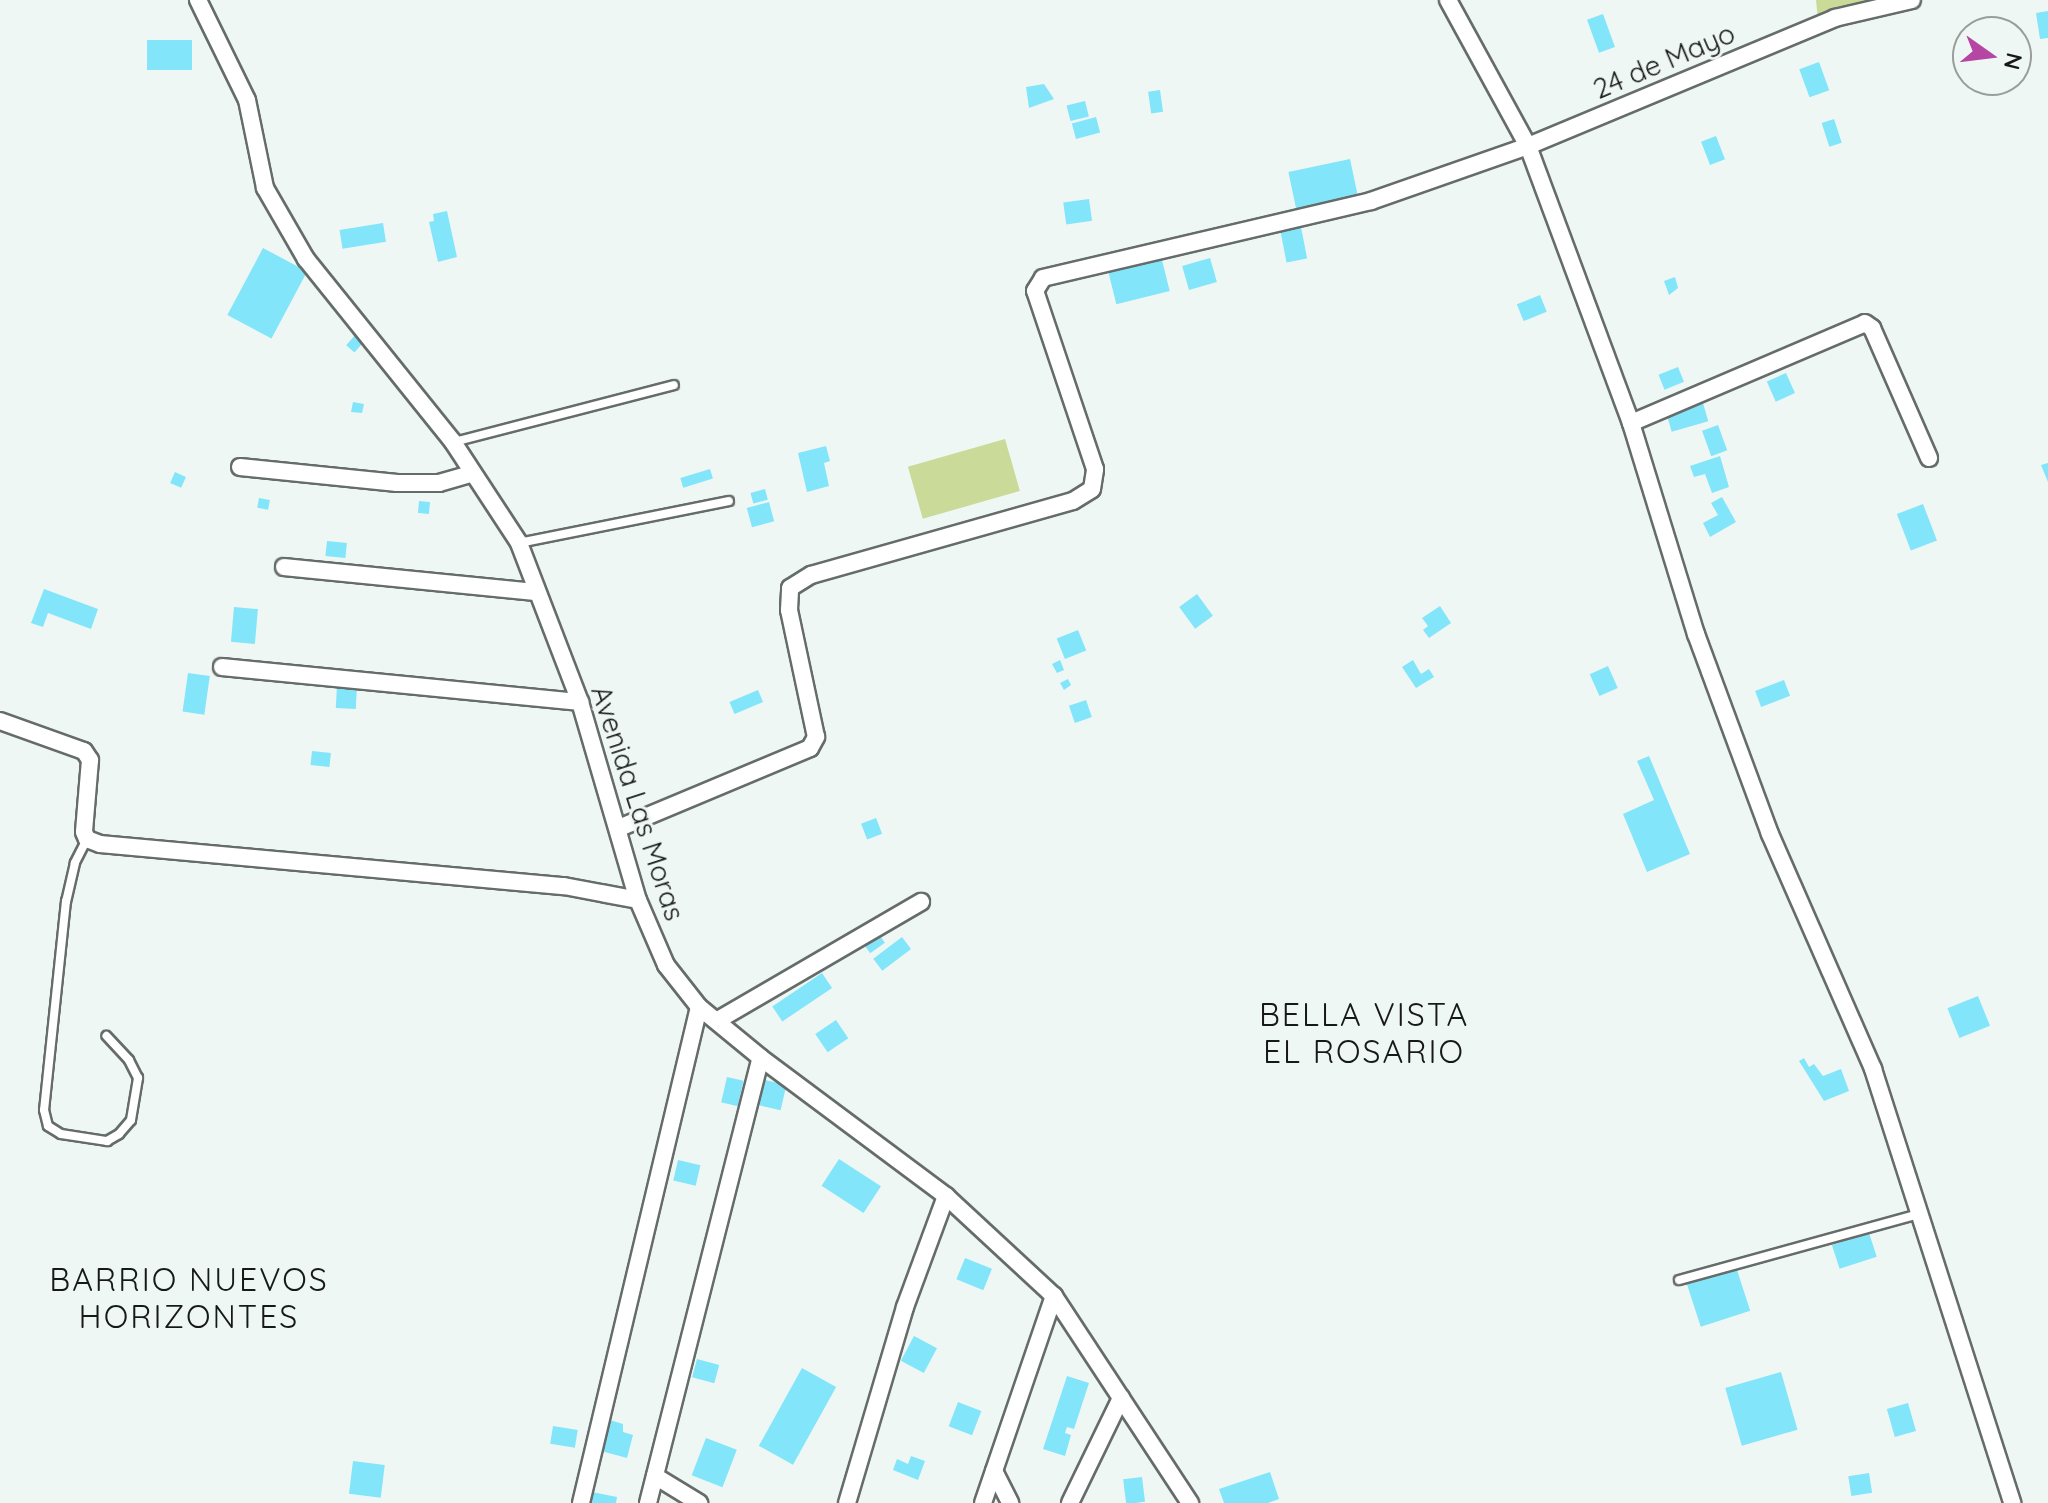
<!DOCTYPE html>
<style>
body{margin:0}
#map{position:relative;width:2048px;height:1503px;overflow:hidden;background:#eff7f5;font-family:Quicksand,sans-serif}
div>[style]{position:absolute}
[style*='--x']{left:calc(var(--x)*1px);top:calc(var(--y)*1px);width:calc(var(--w)*1px);rotate:calc(var(--a)*1deg)}
.green>*{inset:0;background:#cada98;transform-origin:0 0}
.building>*{inset:0;background:#82e5f9;transform-origin:0 0}
.roads{filter:drop-shadow(2px 0 #656c6a) drop-shadow(-2px 0 #656c6a) drop-shadow(0 2px #656c6a) drop-shadow(0 -2px #656c6a)}
.service>*{height:8px;margin:-4px;padding:0 4px;transform-origin:4px;border-radius:4px;background:#fff}
.minor>*{height:16px;margin:-8px;padding:0 8px;transform-origin:8px;border-radius:8px;background:#fff}
span{translate:-50% -50%;white-space:nowrap;text-align:center;line-height:1.15;-webkit-text-stroke:6px #eff7f5;paint-order:stroke}
.street-label{font-size:28px;color:#171919}
.quarter-label{font-size:32px;color:#171919;letter-spacing:2px}
.north{position:absolute;left:1952px;top:16px;width:80px;height:80px;box-sizing:border-box;background:#eff7f5;border:2px solid #999e9d;border-radius:50%;rotate:104deg;font-size:22px;font-weight:700;line-height:32px;text-align:center;color:#171919}
.north::after{content:'';display:block;margin:auto;width:28px;height:36px;background:#b646a3;clip-path:polygon(50% 0,100% 100%,50% 72%,0 100%)}
</style>
<div id="map">
<div class="green">
<i style="clip-path:polygon(1816px 0,1914px 0,1818px 20px)"></i>
<i style="left:1005px;top:439px;width:54px;height:101px;rotate:74deg"></i>
</div>
<div class="building">
<i style="clip-path:polygon(2048px 11px,2048px 38px,2040px 39px,2036px 13px)"></i>
<i style="left:1603px;top:14px;width:35px;height:17px;rotate:70deg"></i>
<i style="left:147px;top:40px;width:45px;height:30px"></i>
<i style="left:1819px;top:62px;width:30px;height:21px;rotate:70deg"></i>
<i style="clip-path:polygon(1044px 84px,1054px 99px,1029px 108px,1026px 87px)"></i>
<i style="left:1160px;top:90px;width:22px;height:12px;rotate:82deg"></i>
<i style="left:1085px;top:101px;width:16px;height:19px;rotate:76deg"></i>
<i style="left:1096px;top:117px;width:16px;height:25px;rotate:75deg"></i>
<i style="left:1834px;top:119px;width:25px;height:13px;rotate:72deg"></i>
<i style="left:1716px;top:136px;width:25px;height:16px;rotate:69deg"></i>
<i style="left:1350px;top:159px;width:38px;height:63px;rotate:78deg"></i>
<i style="left:1089px;top:199px;width:22px;height:26px;rotate:82deg"></i>
<i style="clip-path:polygon(447px 211px,457px 257px,438px 262px,429px 222px,434px 221px,433px 214px)"></i>
<i style="left:383px;top:223px;width:19px;height:44px;rotate:81deg"></i>
<i style="left:1301px;top:227px;width:32px;height:21px;rotate:79deg"></i>
<i style="left:263px;top:248px;width:50px;height:76px;rotate:28deg"></i>
<i style="left:1161px;top:256px;width:36px;height:55px;rotate:76deg"></i>
<i style="left:1210px;top:258px;width:25px;height:29px;rotate:74deg"></i>
<i style="clip-path:polygon(1675px 277px,1678px 288px,1669px 295px,1664px 281px)"></i>
<i style="left:1540px;top:295px;width:18px;height:25px;rotate:68deg"></i>
<i style="left:356px;top:334px;width:11px;height:15px;rotate:41deg"></i>
<i style="left:1678px;top:367px;width:16px;height:21px;rotate:68deg"></i>
<i style="left:1786px;top:373px;width:22px;height:21px;rotate:66deg"></i>
<i style="clip-path:polygon(353px 402px,364px 404px,362px 413px,351px 412px)"></i>
<i style="left:1703px;top:403px;width:19px;height:38px;rotate:74deg"></i>
<i style="left:1718px;top:425px;width:27px;height:17px;rotate:70deg"></i>
<i style="clip-path:polygon(826px 446px,830px 461px,824px 463px,829px 486px,807px 492px,798px 453px)"></i>
<i style="clip-path:polygon(1720px 456px,1729px 487px,1712px 493px,1705px 474px,1694px 477px,1690px 466px)"></i>
<i style="clip-path:polygon(2048px 463px,2048px 482px,2041px 465px)"></i>
<i style="left:710px;top:469px;width:10px;height:31px;rotate:73deg"></i>
<i style="left:175px;top:472px;width:12px;height:12px;rotate:24deg"></i>
<i style="left:765px;top:489px;width:11px;height:15px;rotate:75deg"></i>
<i style="clip-path:polygon(1722px 497px,1736px 522px,1710px 537px,1703px 523px,1718px 515px,1711px 503px)"></i>
<i style="left:259px;top:498px;width:11px;height:10px;rotate:10deg"></i>
<i style="left:419px;top:501px;width:11px;height:12px;rotate:5deg"></i>
<i style="left:769px;top:502px;width:20px;height:23px;rotate:75deg"></i>
<i style="left:1923px;top:504px;width:39px;height:28px;rotate:69deg"></i>
<i style="left:327px;top:541px;width:20px;height:15px;rotate:6deg"></i>
<i style="clip-path:polygon(44px 589px,98px 609px,91px 629px,48px 613px,43px 627px,31px 623px)"></i>
<i style="left:1197px;top:594px;width:27px;height:22px;rotate:54deg"></i>
<i style="clip-path:polygon(1440px 606px,1451px 623px,1429px 638px,1423px 630px,1428px 626px,1422px 618px)"></i>
<i style="left:234px;top:607px;width:24px;height:35px;rotate:5deg"></i>
<i style="left:1078px;top:630px;width:22px;height:23px;rotate:68deg"></i>
<i style="clip-path:polygon(1060px 660px,1064px 670px,1057px 673px,1052px 664px)"></i>
<i style="clip-path:polygon(1413px 660px,1421px 674px,1429px 669px,1434px 677px,1416px 688px,1402px 667px)"></i>
<i style="left:1608px;top:666px;width:24px;height:20px;rotate:66deg"></i>
<i style="left:188px;top:673px;width:22px;height:39px;rotate:8deg"></i>
<i style="clip-path:polygon(1068px 679px,1071px 685px,1064px 690px,1060px 683px)"></i>
<i style="left:1784px;top:680px;width:17px;height:31px;rotate:69deg"></i>
<i style="left:337px;top:685px;width:20px;height:23px;rotate:3deg"></i>
<i style="left:758px;top:690px;width:13px;height:31px;rotate:67deg"></i>
<i style="left:1086px;top:700px;width:18px;height:18px;rotate:71deg"></i>
<i style="left:312px;top:751px;width:19px;height:14px;rotate:6deg"></i>
<i style="clip-path:polygon(1649px 756px,1690px 854px,1647px 872px,1623px 814px,1654px 800px,1637px 761px)"></i>
<i style="left:876px;top:818px;width:17px;height:16px;rotate:69deg"></i>
<i style="left:878px;top:933px;width:12px;height:18px;rotate:55deg"></i>
<i style="left:902px;top:937px;width:15px;height:36px;rotate:53deg"></i>
<i style="left:822px;top:973px;width:18px;height:60px;rotate:56deg"></i>
<i style="left:1978px;top:996px;width:32px;height:33px;rotate:68deg"></i>
<i style="left:836px;top:1020px;width:22px;height:25px;rotate:56deg"></i>
<i style="clip-path:polygon(1804px 1058px,1809px 1067px,1814px 1064px,1823px 1076px,1841px 1069px,1849px 1091px,1824px 1101px,1799px 1061px)"></i>
<i style="left:727px;top:1077px;width:17px;height:26px;rotate:13deg"></i>
<i style="left:765px;top:1080px;width:22px;height:26px;rotate:13deg"></i>
<i style="left:839px;top:1159px;width:50px;height:32px;rotate:33deg"></i>
<i style="left:678px;top:1160px;width:23px;height:21px;rotate:13deg"></i>
<i style="left:1869px;top:1233px;width:25px;height:39px;rotate:72deg"></i>
<i style="left:965px;top:1258px;width:29px;height:23px;rotate:22deg"></i>
<i style="left:1736px;top:1267px;width:46px;height:52px;rotate:72deg"></i>
<i style="left:914px;top:1336px;width:26px;height:28px;rotate:28deg"></i>
<i style="left:697px;top:1359px;width:23px;height:19px;rotate:15deg"></i>
<i style="left:802px;top:1368px;width:39px;height:89px;rotate:29deg"></i>
<i style="left:1781px;top:1372px;width:60px;height:58px;rotate:74deg"></i>
<i style="clip-path:polygon(1067px 1376px,1089px 1383px,1074px 1429px,1067px 1427px,1065px 1433px,1071px 1435px,1065px 1456px,1043px 1449px)"></i>
<i style="left:958px;top:1402px;width:25px;height:26px;rotate:21deg"></i>
<i style="left:1908px;top:1403px;width:29px;height:22px;rotate:74deg"></i>
<i style="clip-path:polygon(610px 1420px,623px 1424px,623px 1432px,633px 1435px,627px 1458px,601px 1451px)"></i>
<i style="left:553px;top:1426px;width:25px;height:18px;rotate:9deg"></i>
<i style="left:706px;top:1438px;width:33px;height:40px;rotate:21deg"></i>
<i style="clip-path:polygon(911px 1456px,925px 1461px,918px 1480px,893px 1470px,897px 1459px,908px 1464px)"></i>
<i style="left:353px;top:1461px;width:32px;height:33px;rotate:7deg"></i>
<i style="clip-path:polygon(1270px 1472px,1279px 1499px,1268px 1503px,1224px 1503px,1219px 1489px)"></i>
<i style="left:1869px;top:1473px;width:20px;height:21px;rotate:81deg"></i>
<i style="left:1142px;top:1477px;width:25px;height:19px;rotate:83deg"></i>
<i style="clip-path:polygon(592px 1492px,617px 1497px,616px 1503px,590px 1503px)"></i>
</div>
<div class="roads">
<div class="service">
<i style="--x:454;--y:442;--w:227;--a:-14.5"></i>
<i style="--x:519;--y:543;--w:214;--a:-11.3"></i>
<i style="--x:87;--y:839;--w:27;--a:117"></i>
<i style="--x:75;--y:863;--w:39;--a:103"></i>
<i style="--x:66;--y:901;--w:210;--a:96"></i>
<i style="--x:44;--y:1110;--w:16;--a:76"></i>
<i style="--x:48;--y:1126;--w:15;--a:32"></i>
<i style="--x:61;--y:1134;--w:47;--a:8.7"></i>
<i style="--x:107;--y:1141;--w:14;--a:-30"></i>
<i style="--x:119;--y:1134;--w:18;--a:-49"></i>
<i style="--x:131;--y:1120;--w:43;--a:-80.5"></i>
<i style="--x:138;--y:1078;--w:20;--a:-117"></i>
<i style="--x:129;--y:1060;--w:33;--a:-133"></i>
<i style="--x:1679;--y:1280;--w:249;--a:-15.4"></i>
</div>
<div class="minor">
<i style="--x:198;--y:0;--w:111;--a:63.9"></i>
<i style="--x:247;--y:100;--w:90;--a:78.4"></i>
<i style="--x:265;--y:188;--w:82;--a:60"></i>
<i style="--x:306;--y:259;--w:235;--a:51.2"></i>
<i style="--x:453;--y:442;--w:121;--a:56.8"></i>
<i style="--x:519;--y:543;--w:170;--a:69"></i>
<i style="--x:580;--y:702;--w:206;--a:73.7"></i>
<i style="--x:638;--y:900;--w:71;--a:66.7"></i>
<i style="--x:666;--y:965;--w:53;--a:51.8"></i>
<i style="--x:699;--y:1007;--w:80;--a:39.4"></i>
<i style="--x:761;--y:1058;--w:231;--a:36.7"></i>
<i style="--x:946;--y:1196;--w:147;--a:42.8"></i>
<i style="--x:1054;--y:1296;--w:248;--a:56.7"></i>
<i style="--x:1448;--y:0;--w:166;--a:61.3"></i>
<i style="--x:1528;--y:146;--w:296;--a:69.6"></i>
<i style="--x:1631;--y:423;--w:221;--a:72.9"></i>
<i style="--x:1696;--y:634;--w:213;--a:69.7"></i>
<i style="--x:1770;--y:834;--w:257;--a:66.3"></i>
<i style="--x:1873;--y:1069;--w:456;--a:72.2"></i>
<i style="--x:1631;--y:423;--w:254;--a:-23.1"></i>
<i style="--x:1865;--y:323;--w:9;--a:36"></i>
<i style="--x:1872;--y:328;--w:142;--a:66.3"></i>
<i style="--x:240;--y:467;--w:158;--a:5.8"></i>
<i style="--x:397;--y:483;--w:42;--a:0"></i>
<i style="--x:439;--y:483;--w:35;--a:-16"></i>
<i style="--x:284;--y:567;--w:252;--a:5.7"></i>
<i style="--x:222;--y:667;--w:360;--a:5.6"></i>
<i style="--x:0;--y:721;--w:89;--a:19.7"></i>
<i style="--x:84;--y:751;--w:11;--a:56"></i>
<i style="--x:90;--y:760;--w:72;--a:94.8"></i>
<i style="--x:84;--y:832;--w:8;--a:67"></i>
<i style="--x:87;--y:839;--w:14;--a:21"></i>
<i style="--x:100;--y:844;--w:466;--a:5.2"></i>
<i style="--x:564;--y:886;--w:75;--a:10.7"></i>
<i style="--x:619;--y:828;--w:207;--a:-22.7"></i>
<i style="--x:810;--y:748;--w:13;--a:-61"></i>
<i style="--x:816;--y:737;--w:130;--a:-102"></i>
<i style="--x:789;--y:610;--w:22;--a:-87"></i>
<i style="--x:790;--y:588;--w:25;--a:-32"></i>
<i style="--x:811;--y:575;--w:272;--a:-15.8"></i>
<i style="--x:1073;--y:501;--w:22;--a:-32"></i>
<i style="--x:1092;--y:489;--w:20;--a:-81"></i>
<i style="--x:1095;--y:469;--w:188;--a:-108.6"></i>
<i style="--x:1035;--y:291;--w:15;--a:-58"></i>
<i style="--x:1043;--y:278;--w:337;--a:-13.2"></i>
<i style="--x:1371;--y:201;--w:166;--a:-19.3"></i>
<i style="--x:1528;--y:146;--w:333;--a:-22.6"></i>
<i style="--x:1835;--y:18;--w:79;--a:-13.2"></i>
<i style="--x:718;--y:1020;--w:235;--a:-30.2"></i>
<i style="--x:994;--y:1471;--w:36;--a:63"></i>
<i style="--x:655;--y:1476;--w:52;--a:31.5"></i>
<i style="--x:581;--y:1503;--w:510;--a:-76.62"></i>
<i style="--x:648;--y:1503;--w:459;--a:-75.8"></i>
<i style="--x:847;--y:1503;--w:204;--a:-73.5"></i>
<i style="--x:905;--y:1307;--w:118;--a:-69.7"></i>
<i style="--x:983;--y:1503;--w:219;--a:-71.1"></i>
<i style="--x:1070;--y:1503;--w:117;--a:-64.1"></i>
</div>
</div>
<div class="street-label">
<span style="left:1664px;top:61px;rotate:-23deg">24 de Mayo</span>
<span style="left:638px;top:803px;rotate:72deg">Avenida Las Moras</span>
</div>
<div class="quarter-label">
<span style="left:1364px;top:1033px">BELLA VISTA<br>EL ROSARIO</span>
<span style="left:189px;top:1298px">BARRIO NUEVOS<br>HORIZONTES</span>
</div>
<div class="north">N</div>
</div>
